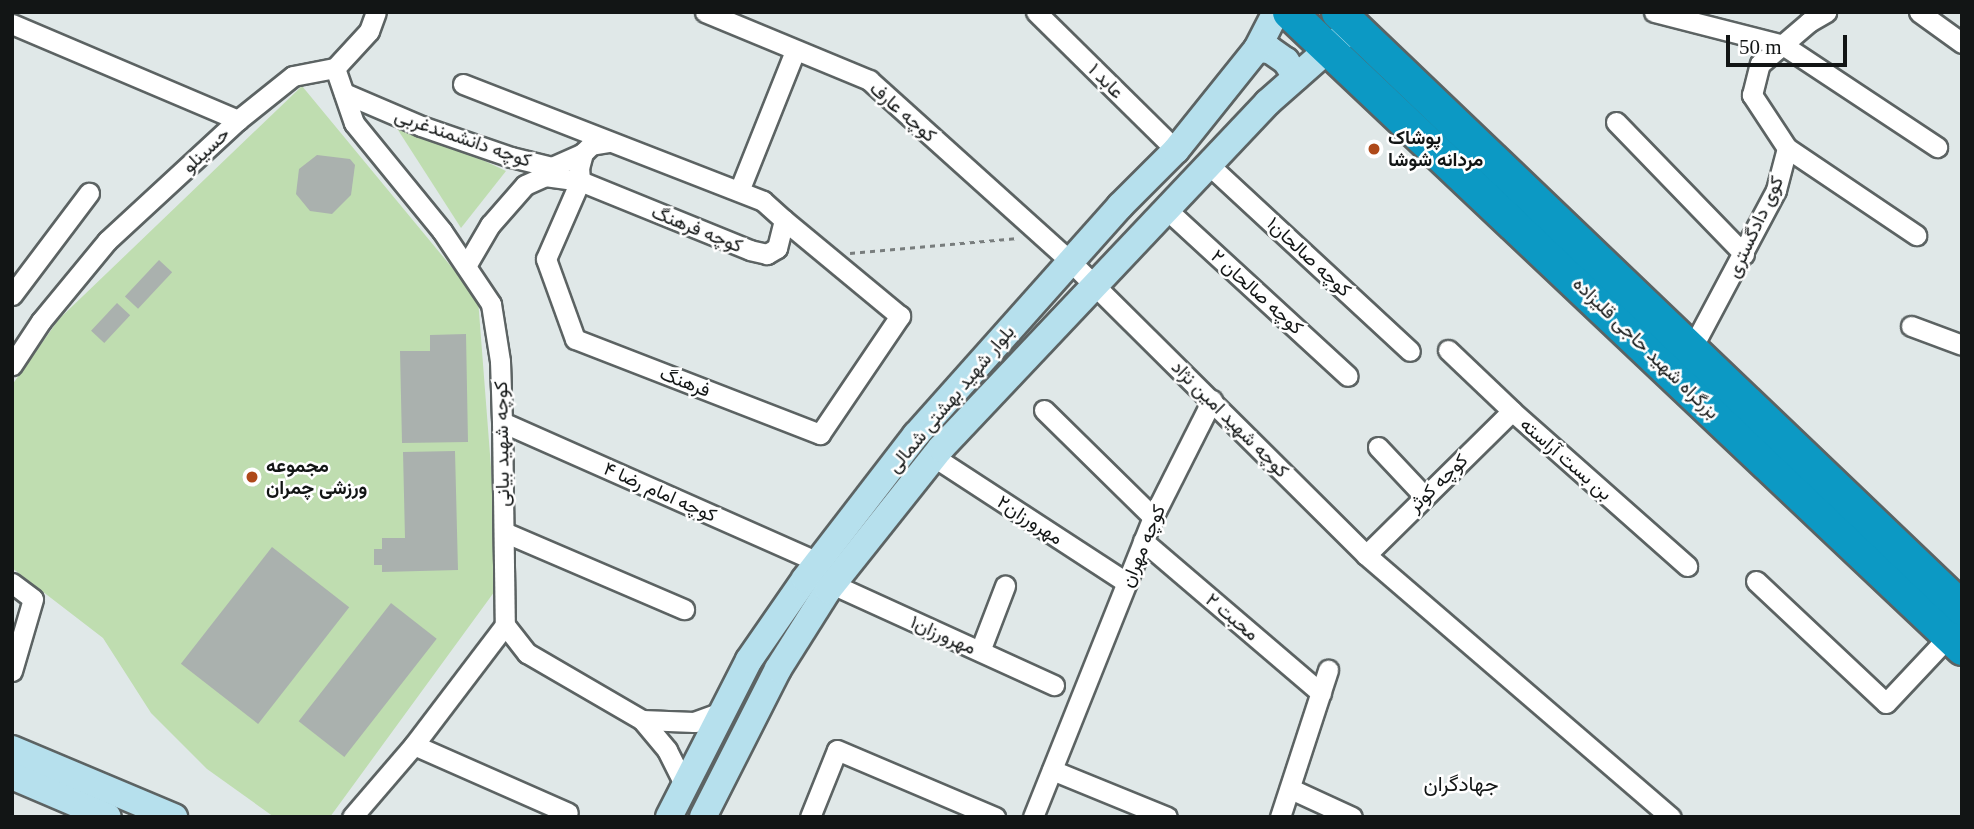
<!DOCTYPE html>
<meta charset="utf-8">
<style>
body{margin:0}
#map{position:relative;width:1974px;height:829px;overflow:hidden;background:#e0e8e8;font-family:"Times New Roman",Vazirmatn,serif}
div>[style]{position:absolute}
[style*='--x']{left:calc(var(--x)*1px);top:calc(var(--y)*1px);width:calc(var(--w)*1px);rotate:calc(var(--a)*1deg)}
.green>*{inset:0;background:#bfddb0}
.building>*{inset:0;background:#aab1ae;transform-origin:0 0}
.path>*{height:2.5px;margin-top:-1.25px;transform-origin:0;background:repeating-linear-gradient(90deg,#787d7d 0 5px,transparent 0 10px)}
.roads{filter:drop-shadow(2px 0 #5c6363) drop-shadow(-2px 0 #5c6363) drop-shadow(0 2px #5c6363) drop-shadow(0 -2px #5c6363)}
.street>*{height:19px;margin:-9.5px;padding:0 9.5px;transform-origin:9.5px;border-radius:9.5px;background:#fff}
.secondary>*{height:26px;margin:-13px;padding:0 13px;transform-origin:13px;border-radius:13px;background:#b6e0ed}
.highway>*{height:33px;margin:-16.5px;padding:0 16.5px;transform-origin:16.5px;border-radius:16.5px;background:#0c99c4}
.dots>*{width:19px;height:19px;translate:-50% -50%;box-sizing:border-box;border:4px solid #fff;border-radius:50%}
span{translate:-50% -50%;white-space:nowrap;text-align:center;line-height:1.15;-webkit-text-stroke:5px #fff;paint-order:stroke}
.street-label{font-size:19px;color:#121515}
.poi-label{font-size:19px;color:#121515;font-weight:700}
.left{translate:0 -50%;text-align:left}
.neighbourhood-label{font-size:21px;color:#121515}
.frame{position:absolute;inset:0;border:14px solid #121515;pointer-events:none}
.scale{position:absolute;left:1726px;top:35px;width:121px;height:32px;box-sizing:border-box;border:4px solid #121515;border-top:0;padding-left:9px;font-size:21px;line-height:24px;white-space:nowrap;color:#121515;-webkit-text-stroke:5px #fff;paint-order:stroke}
</style>
<div id="map">
<div class="green">
<i style="clip-path:polygon(302px 86px,478px 299px,500px 584px,330px 817px,274px 817px,207px 769px,151px 713px,103px 638px,12px 568px,12px 385px,59px 319px)"></i>
<i style="clip-path:polygon(389px 116px,506px 171px,461px 228px)"></i>
</div>
<div class="building">
<i style="clip-path:polygon(317px 155px,350px 159px,355px 165px,351px 195px,332px 214px,310px 211px,296px 194px,299px 169px)"></i>
<i style="left:159px;top:260px;width:18px;height:50px;rotate:43deg"></i>
<i style="left:117px;top:303px;width:18px;height:38px;rotate:43deg"></i>
<i style="clip-path:polygon(466px 334px,468px 442px,402px 443px,400px 351px,430px 351px,430px 335px)"></i>
<i style="clip-path:polygon(455px 451px,458px 570px,382px 572px,382px 565px,374px 565px,374px 549px,382px 549px,382px 538px,405px 538px,403px 452px)"></i>
<i style="left:272px;top:547px;width:98px;height:148px;rotate:38deg"></i>
<i style="left:391px;top:603px;width:58px;height:150px;rotate:38deg"></i>
</div>
<div class="path">
<i style="--x:850;--y:253;--w:169;--a:-5.1"></i>
</div>
<div class="roads">
<div class="street">
<i style="--x:705;--y:12;--w:178;--a:22.5"></i>
<i style="--x:869;--y:80;--w:270;--a:42"></i>
<i style="--x:1070;--y:261;--w:417;--a:44.8"></i>
<i style="--x:1366;--y:555;--w:402;--a:40.7"></i>
<i style="--x:1036;--y:12;--w:197;--a:44.6"></i>
<i style="--x:1654;--y:12;--w:133;--a:14.3"></i>
<i style="--x:1783;--y:45;--w:185;--a:33.5"></i>
<i style="--x:1919;--y:12;--w:53;--a:35.8"></i>
<i style="--x:12;--y:24;--w:246;--a:23"></i>
<i style="--x:238;--y:120;--w:178;--a:137.3"></i>
<i style="--x:107;--y:241;--w:104;--a:129.5"></i>
<i style="--x:41;--y:321;--w:53;--a:123.4"></i>
<i style="--x:335;--y:68;--w:58;--a:70.9"></i>
<i style="--x:354;--y:123;--w:139;--a:50.8"></i>
<i style="--x:442;--y:231;--w:88;--a:56.1"></i>
<i style="--x:491;--y:304;--w:58;--a:81"></i>
<i style="--x:500;--y:361;--w:61;--a:88.1"></i>
<i style="--x:502;--y:422;--w:203;--a:89.2"></i>
<i style="--x:505;--y:625;--w:151;--a:127.2"></i>
<i style="--x:414;--y:745;--w:95;--a:130.7"></i>
<i style="--x:463;--y:84;--w:322;--a:21.3"></i>
<i style="--x:763;--y:201;--w:28;--a:42"></i>
<i style="--x:784;--y:220;--w:29;--a:104"></i>
<i style="--x:777;--y:248;--w:12;--a:149"></i>
<i style="--x:767;--y:254;--w:17;--a:-167"></i>
<i style="--x:750;--y:250;--w:183;--a:-157.9"></i>
<i style="--x:580;--y:181;--w:13;--a:-94"></i>
<i style="--x:579;--y:168;--w:16;--a:-75"></i>
<i style="--x:583;--y:153;--w:11;--a:-45"></i>
<i style="--x:591;--y:145;--w:17;--a:-10"></i>
<i style="--x:344;--y:93;--w:84;--a:23.2"></i>
<i style="--x:421;--y:126;--w:95;--a:19"></i>
<i style="--x:511;--y:157;--w:42;--a:13.7"></i>
<i style="--x:552;--y:167;--w:34;--a:-24"></i>
<i style="--x:238;--y:120;--w:70;--a:-38.7"></i>
<i style="--x:293;--y:76;--w:43;--a:-10.8"></i>
<i style="--x:335;--y:68;--w:50;--a:-47.4"></i>
<i style="--x:369;--y:31;--w:20;--a:-70"></i>
<i style="--x:1616;--y:122;--w:184;--a:45.9"></i>
<i style="--x:1787;--y:148;--w:156;--a:34"></i>
<i style="--x:1208;--y:164;--w:275;--a:42.8"></i>
<i style="--x:739;--y:191;--w:151;--a:-68.2"></i>
<i style="--x:1165;--y:208;--w:248;--a:42.6"></i>
<i style="--x:466;--y:266;--w:48;--a:-59.7"></i>
<i style="--x:490;--y:225;--w:53;--a:-48.8"></i>
<i style="--x:525;--y:185;--w:22;--a:-24"></i>
<i style="--x:545;--y:176;--w:35;--a:8"></i>
<i style="--x:580;--y:181;--w:85;--a:113.6"></i>
<i style="--x:546;--y:259;--w:85;--a:70.1"></i>
<i style="--x:575;--y:339;--w:263;--a:21.2"></i>
<i style="--x:820;--y:434;--w:143;--a:-55.9"></i>
<i style="--x:900;--y:316;--w:151;--a:-140.4"></i>
<i style="--x:12;--y:295;--w:128;--a:-53"></i>
<i style="--x:1911;--y:326;--w:54;--a:20.4"></i>
<i style="--x:1448;--y:350;--w:88;--a:43.6"></i>
<i style="--x:1512;--y:411;--w:234;--a:41.5"></i>
<i style="--x:1691;--y:350;--w:181;--a:-62"></i>
<i style="--x:1776;--y:190;--w:43;--a:-75.3"></i>
<i style="--x:1787;--y:148;--w:64;--a:-123.4"></i>
<i style="--x:1752;--y:95;--w:32;--a:-76"></i>
<i style="--x:1760;--y:64;--w:65;--a:-40.6"></i>
<i style="--x:1809;--y:22;--w:20;--a:-30"></i>
<i style="--x:1044;--y:410;--w:153;--a:44.5"></i>
<i style="--x:502;--y:422;--w:346;--a:23.9"></i>
<i style="--x:1378;--y:447;--w:67;--a:46.8"></i>
<i style="--x:934;--y:457;--w:230;--a:33.1"></i>
<i style="--x:504;--y:532;--w:196;--a:23.2"></i>
<i style="--x:1143;--y:541;--w:234;--a:40.5"></i>
<i style="--x:1366;--y:555;--w:205;--a:-44.6"></i>
<i style="--x:1756;--y:581;--w:178;--a:43.2"></i>
<i style="--x:1886;--y:703;--w:92;--a:-46.8"></i>
<i style="--x:12;--y:583;--w:26;--a:37"></i>
<i style="--x:33;--y:599;--w:75;--a:106.3"></i>
<i style="--x:832;--y:584;--w:244;--a:24.5"></i>
<i style="--x:505;--y:625;--w:36;--a:52"></i>
<i style="--x:527;--y:653;--w:133;--a:30.2"></i>
<i style="--x:642;--y:720;--w:39;--a:50"></i>
<i style="--x:667;--y:750;--w:40;--a:63.4"></i>
<i style="--x:980;--y:651;--w:70;--a:-69"></i>
<i style="--x:642;--y:720;--w:52;--a:2.2"></i>
<i style="--x:694;--y:722;--w:33;--a:-20"></i>
<i style="--x:414;--y:745;--w:168;--a:23.8"></i>
<i style="--x:1052;--y:770;--w:124;--a:22.2"></i>
<i style="--x:1291;--y:789;--w:67;--a:24.7"></i>
<i style="--x:810;--y:817;--w:72;--a:-68.1"></i>
<i style="--x:837;--y:750;--w:172;--a:23"></i>
<i style="--x:1033;--y:817;--w:323;--a:-68.2"></i>
<i style="--x:1153;--y:517;--w:131;--a:-63.2"></i>
<i style="--x:1280;--y:817;--w:155;--a:-71.9"></i>
</div>
<div class="secondary">
<i style="--x:1257;--y:49;--w:13;--a:4"></i>
<i style="--x:1270;--y:50;--w:19;--a:35"></i>
<i style="--x:1286;--y:61;--w:19;--a:58"></i>
<i style="--x:12;--y:749;--w:176;--a:22.8"></i>
<i style="--x:12;--y:776;--w:104;--a:23.1"></i>
<i style="--x:669;--y:817;--w:176;--a:-63"></i>
<i style="--x:749;--y:660;--w:98;--a:-55.3"></i>
<i style="--x:805;--y:579;--w:182;--a:-52.4"></i>
<i style="--x:916;--y:435;--w:307;--a:-48.3"></i>
<i style="--x:1120;--y:206;--w:79;--a:-45"></i>
<i style="--x:1176;--y:150;--w:129;--a:-51.3"></i>
<i style="--x:1257;--y:49;--w:42;--a:-62.8"></i>
<i style="--x:703;--y:817;--w:166;--a:-63.1"></i>
<i style="--x:778;--y:669;--w:93;--a:-57.7"></i>
<i style="--x:828;--y:590;--w:181;--a:-51.5"></i>
<i style="--x:941;--y:448;--w:475;--a:-46.6"></i>
<i style="--x:1267;--y:103;--w:101;--a:-41.4"></i>
</div>
<div class="highway">
<i style="--x:1289;--y:12;--w:926;--a:43.38"></i>
<i style="--x:1338;--y:12;--w:863;--a:43.69"></i>
</div>
</div>
<div class="dots">
<i style="left:1374px;top:149px;background:#ae4919"></i>
<i style="left:252px;top:477px;background:#ae4919"></i>
</div>
<div class="street-label">
<span style="left:1106px;top:81px;rotate:45deg">عابد ۱</span>
<span style="left:903px;top:112px;rotate:41deg">کوچه عارف</span>
<span style="left:463px;top:138px;rotate:19deg">کوچه دانشمندغربی</span>
<span style="left:206px;top:150px;rotate:-43deg">حسینلو</span>
<span style="left:1755px;top:227px;rotate:-65deg">کوی دادگستری</span>
<span style="left:697px;top:229px;rotate:22deg">کوچه فرهنگ</span>
<span style="left:1309px;top:257px;rotate:43deg">کوچه صالحان۱</span>
<span style="left:1257px;top:292px;rotate:42deg">کوچه صالحان ۲</span>
<span style="left:1646px;top:348px;rotate:44deg">بزرگراه شهید حاجی قلیزاده</span>
<span style="left:685px;top:382px;rotate:21deg">فرهنگ</span>
<span style="left:951px;top:399px;rotate:-50deg">بلوار شهید بهشتی شمالی</span>
<span style="left:1230px;top:419px;rotate:45deg">کوچه شهید امین نژاد</span>
<span style="left:502px;top:444px;rotate:-91deg">کوچه شهید بیانی</span>
<span style="left:1566px;top:459px;rotate:41deg">بن بست آراسته</span>
<span style="left:1438px;top:483px;rotate:-44deg">کوچه کوثر</span>
<span style="left:660px;top:492px;rotate:24deg">کوچه امام رضا ۴</span>
<span style="left:1030px;top:520px;rotate:33deg">مهرورزان۲</span>
<span style="left:1143px;top:546px;rotate:-67deg">کوچه مهران</span>
<span style="left:1232px;top:617px;rotate:40deg">محبت ۲</span>
<span style="left:943px;top:635px;rotate:24deg">مهرورزان۱</span>
</div>
<div class="poi-label">
<span class="left" style="left:1388px;top:149px">پوشاک<br>مردانه شوشا</span>
<span class="left" style="left:266px;top:477px">مجموعه<br>ورزشی چمران</span>
</div>
<div class="neighbourhood-label">
<span style="left:1461px;top:784px">جهادگران</span>
</div>
<div class="frame"></div>
<div class="scale">50 m</div>
</div>
